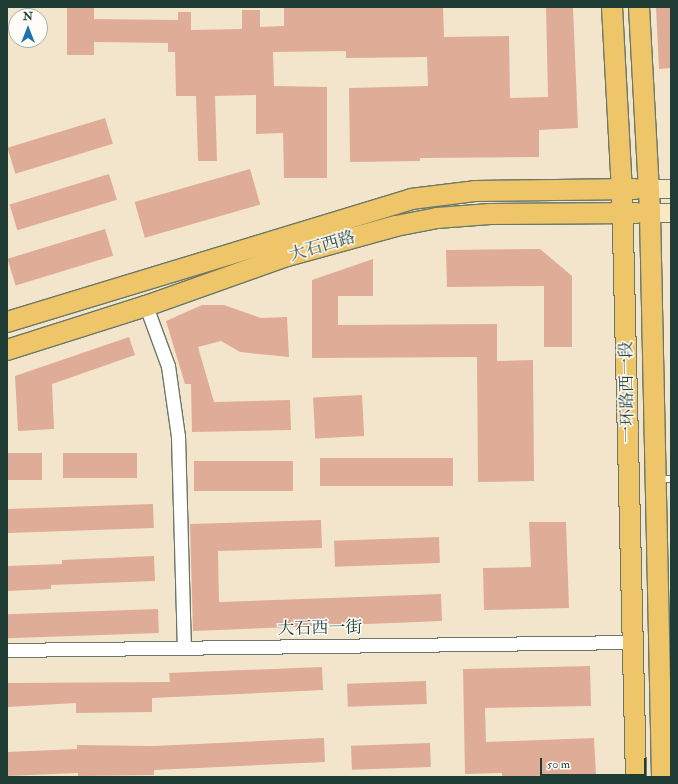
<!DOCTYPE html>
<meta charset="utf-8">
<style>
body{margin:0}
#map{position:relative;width:678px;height:784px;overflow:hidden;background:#f3e5cc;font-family:"IM FELL Double Pica","Noto Serif SC",serif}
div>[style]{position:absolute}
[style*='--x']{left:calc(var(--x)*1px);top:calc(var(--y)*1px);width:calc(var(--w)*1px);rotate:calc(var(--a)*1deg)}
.building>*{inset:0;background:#dfac97;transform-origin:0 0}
.roads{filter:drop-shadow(1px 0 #697869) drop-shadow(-1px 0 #697869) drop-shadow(0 1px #697869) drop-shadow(0 -1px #697869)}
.lane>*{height:6px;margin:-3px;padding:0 3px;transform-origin:3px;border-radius:3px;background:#fff}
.street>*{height:13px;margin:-6.5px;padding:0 6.5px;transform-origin:6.5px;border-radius:6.5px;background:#fff}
.secondary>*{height:18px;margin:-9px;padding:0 9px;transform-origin:9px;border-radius:9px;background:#f8e8c3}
.primary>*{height:20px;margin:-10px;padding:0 10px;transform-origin:10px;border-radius:10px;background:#eec569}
span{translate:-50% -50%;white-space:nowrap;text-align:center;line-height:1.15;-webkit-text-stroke:3px #fdfcf7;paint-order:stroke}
.street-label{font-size:17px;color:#1f3d34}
.frame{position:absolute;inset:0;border:8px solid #1f3d34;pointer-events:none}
.north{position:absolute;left:8px;top:8px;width:40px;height:40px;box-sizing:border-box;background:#fdfcf7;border:1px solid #a4b0a9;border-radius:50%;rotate:0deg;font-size:11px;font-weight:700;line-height:16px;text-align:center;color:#1f3d34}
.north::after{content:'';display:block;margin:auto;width:14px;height:18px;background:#1f6fb2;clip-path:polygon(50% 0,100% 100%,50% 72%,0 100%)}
.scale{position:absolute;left:540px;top:758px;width:106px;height:18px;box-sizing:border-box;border:2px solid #1f3d34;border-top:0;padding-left:5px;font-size:12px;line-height:14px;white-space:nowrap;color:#1f3d34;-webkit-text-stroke:3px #fdfcf7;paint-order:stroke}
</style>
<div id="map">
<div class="building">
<i style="clip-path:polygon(67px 7px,94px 7px,94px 19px,178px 20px,178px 12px,191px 12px,191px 30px,242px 29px,242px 10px,260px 10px,260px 27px,284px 26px,284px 7px,443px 7px,444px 37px,509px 36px,510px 98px,548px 97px,546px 7px,573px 7px,578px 128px,539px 130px,539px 157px,420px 158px,420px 161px,350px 162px,349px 88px,428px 86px,427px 57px,346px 58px,346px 51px,273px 52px,274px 86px,327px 87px,327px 178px,284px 178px,283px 133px,256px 134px,256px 95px,215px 96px,217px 161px,198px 161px,196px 96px,176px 96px,175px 52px,168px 52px,168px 43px,94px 42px,94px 55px,67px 55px)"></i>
<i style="clip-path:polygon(656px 7px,670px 7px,671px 68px,659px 69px)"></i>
<i style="left:105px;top:118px;width:27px;height:102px;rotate:73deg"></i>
<i style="left:250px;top:169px;width:37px;height:120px;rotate:74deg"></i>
<i style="left:109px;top:174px;width:27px;height:104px;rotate:73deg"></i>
<i style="left:105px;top:229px;width:28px;height:102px;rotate:73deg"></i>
<i style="clip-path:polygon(540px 249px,572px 276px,572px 347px,544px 347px,544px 286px,447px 287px,446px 250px)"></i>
<i style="clip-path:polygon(373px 259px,373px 296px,338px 296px,338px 325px,497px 324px,497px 361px,533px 360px,534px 481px,478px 482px,477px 357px,312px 358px,312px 280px)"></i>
<i style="clip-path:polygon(202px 305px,224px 305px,261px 318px,287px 317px,289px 357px,240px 352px,221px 341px,198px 347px,214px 402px,290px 400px,291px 430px,192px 432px,191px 384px,185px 384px,166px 321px)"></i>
<i style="clip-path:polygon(129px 337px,135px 355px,52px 384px,54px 429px,18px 431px,15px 376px)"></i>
<i style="left:362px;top:395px;width:41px;height:49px;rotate:87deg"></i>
<i style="left:42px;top:453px;width:27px;height:35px;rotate:90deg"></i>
<i style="left:137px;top:453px;width:25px;height:74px;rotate:90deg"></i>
<i style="left:453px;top:458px;width:28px;height:133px;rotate:90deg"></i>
<i style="left:293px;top:461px;width:30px;height:99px;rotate:90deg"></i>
<i style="left:153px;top:504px;width:24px;height:146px;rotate:88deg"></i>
<i style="clip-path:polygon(321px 520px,322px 548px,218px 551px,219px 602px,441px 594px,442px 621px,193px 631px,190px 524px)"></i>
<i style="clip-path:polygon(529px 522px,566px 522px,569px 608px,484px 610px,483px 568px,531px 567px)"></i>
<i style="left:439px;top:537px;width:26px;height:105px;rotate:88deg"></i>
<i style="clip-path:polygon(154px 556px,155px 581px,51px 585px,51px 589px,7px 591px,7px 566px,62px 564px,62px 560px)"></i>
<i style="left:158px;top:609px;width:24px;height:151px;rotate:88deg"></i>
<i style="clip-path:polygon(590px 666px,591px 706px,485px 708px,486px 742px,594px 738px,596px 774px,502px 777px,502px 773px,465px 774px,463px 669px)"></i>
<i style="clip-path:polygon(322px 667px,323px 690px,152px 698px,152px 712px,76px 713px,76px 703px,7px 707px,7px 683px,170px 682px,169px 673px)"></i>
<i style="left:426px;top:681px;width:23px;height:79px;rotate:88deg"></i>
<i style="clip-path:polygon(324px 738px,325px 762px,154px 770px,154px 775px,78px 776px,78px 773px,7px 776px,7px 752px,77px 749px,77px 745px,154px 746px)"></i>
<i style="left:430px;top:743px;width:24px;height:79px;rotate:88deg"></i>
</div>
<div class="roads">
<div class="lane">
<i style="--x:659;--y:479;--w:12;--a:0"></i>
</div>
<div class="street">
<i style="--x:146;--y:306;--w:64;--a:69.9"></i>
<i style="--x:168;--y:366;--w:71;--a:81.9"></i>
<i style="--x:178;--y:436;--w:212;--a:88.4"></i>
<i style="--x:7;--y:650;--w:626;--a:-0.73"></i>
</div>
<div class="secondary">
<i style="--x:649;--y:189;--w:22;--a:0"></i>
<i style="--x:650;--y:213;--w:21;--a:0"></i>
</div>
<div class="primary">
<i style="--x:612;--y:7;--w:182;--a:86.9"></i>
<i style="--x:622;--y:189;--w:588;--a:88.64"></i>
<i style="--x:639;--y:7;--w:206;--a:86.9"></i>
<i style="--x:650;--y:213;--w:564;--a:88.78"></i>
<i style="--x:7;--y:322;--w:422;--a:-16.9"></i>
<i style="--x:411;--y:199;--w:64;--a:-7.1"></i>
<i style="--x:475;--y:191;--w:160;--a:-0.7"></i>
<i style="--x:7;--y:350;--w:146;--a:-17.6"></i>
<i style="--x:146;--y:306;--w:150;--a:-19.5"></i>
<i style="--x:287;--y:256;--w:113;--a:-15.4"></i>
<i style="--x:396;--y:226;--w:42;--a:-11"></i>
<i style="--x:437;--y:218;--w:53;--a:-4.3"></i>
<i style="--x:490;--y:214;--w:147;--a:-0.4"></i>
</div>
</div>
<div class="street-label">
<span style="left:322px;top:246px;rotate:-16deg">大石西路</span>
<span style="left:627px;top:392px;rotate:-91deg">一环路西一段</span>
<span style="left:320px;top:628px;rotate:-1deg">大石西一街</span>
</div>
<div class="frame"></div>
<div class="north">N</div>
<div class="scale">50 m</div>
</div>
